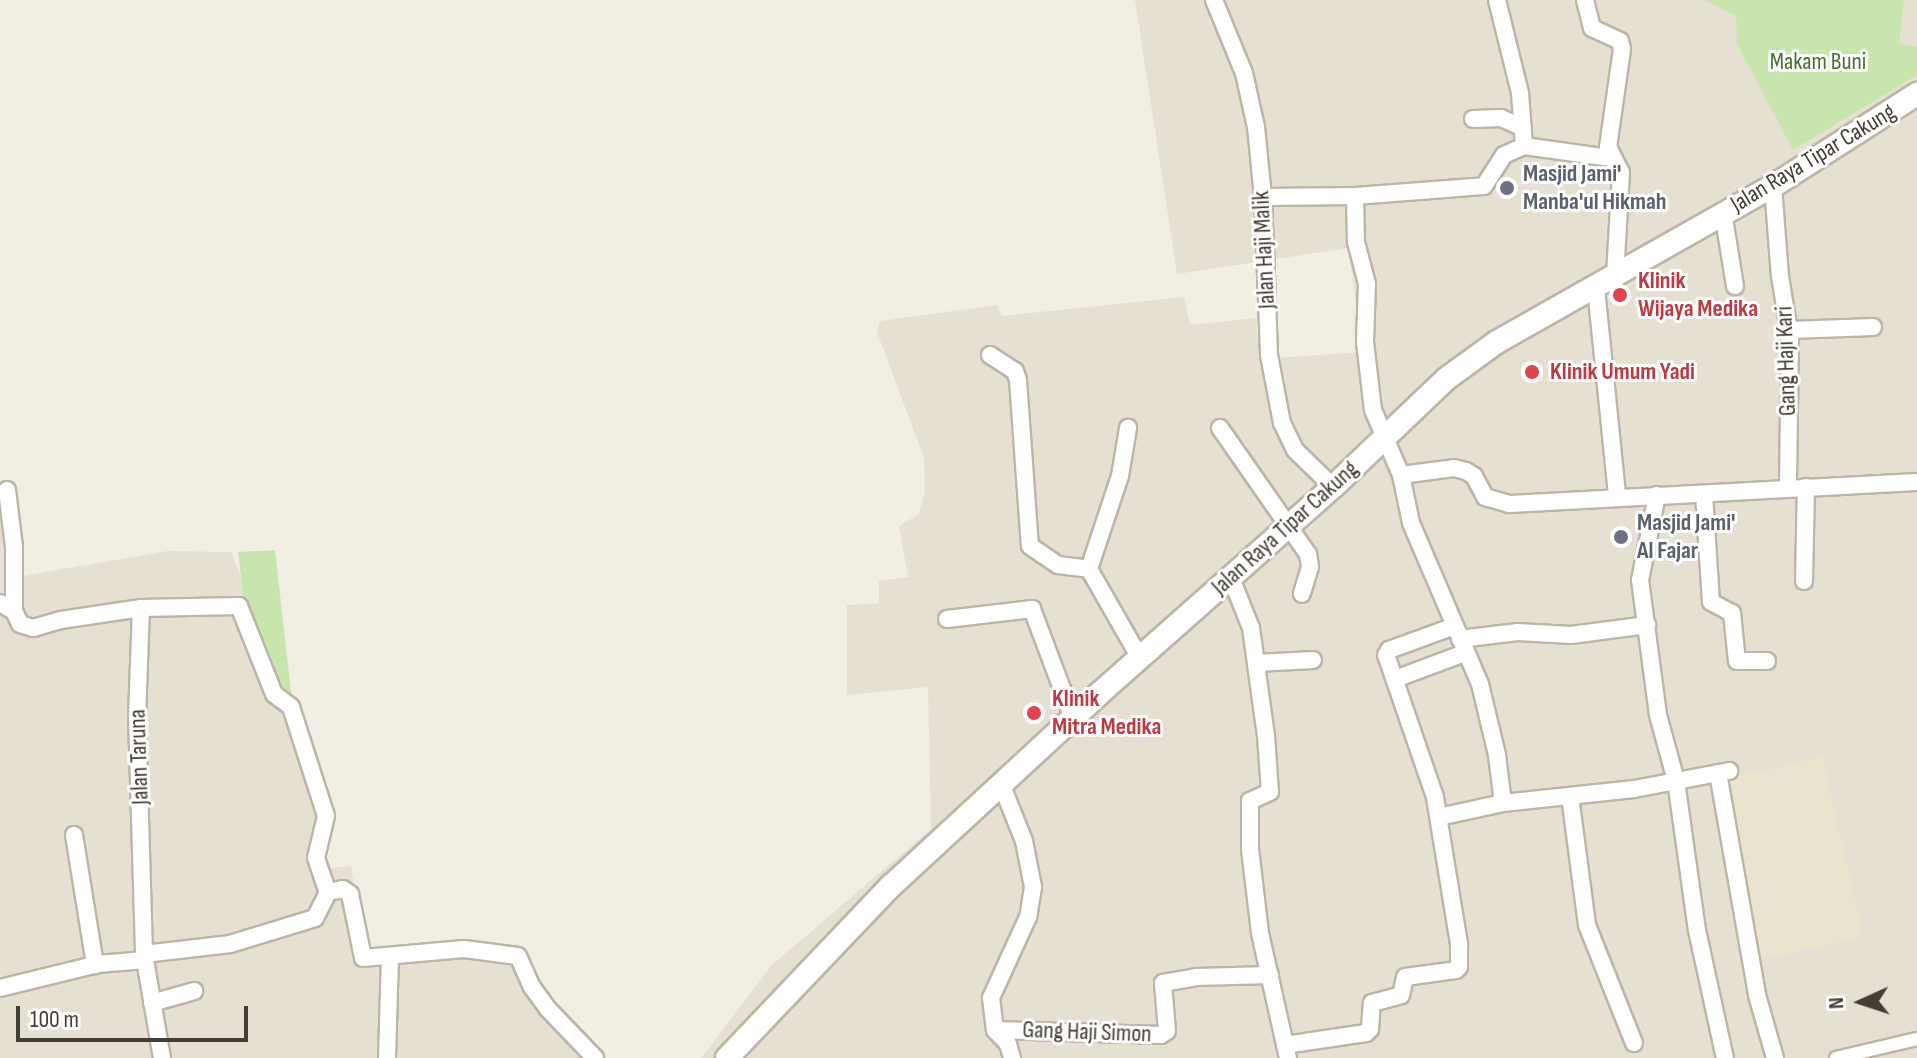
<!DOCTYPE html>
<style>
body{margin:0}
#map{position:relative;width:1917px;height:1058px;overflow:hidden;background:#f1eee4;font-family:"Sofia Sans Condensed",sans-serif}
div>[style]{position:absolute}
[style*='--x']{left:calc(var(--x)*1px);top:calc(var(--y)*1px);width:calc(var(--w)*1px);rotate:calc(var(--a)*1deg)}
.residential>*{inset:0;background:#e5e0d2}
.education>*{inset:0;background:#eae4ce;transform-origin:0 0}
.green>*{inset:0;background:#c9e5ae}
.roads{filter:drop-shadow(2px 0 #bcb6a7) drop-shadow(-2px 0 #bcb6a7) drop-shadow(0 2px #bcb6a7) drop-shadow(0 -2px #bcb6a7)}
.pedestrian>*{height:12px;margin:-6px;padding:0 6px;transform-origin:6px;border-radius:6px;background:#fff}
.minor>*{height:16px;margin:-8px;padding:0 8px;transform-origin:8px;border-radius:8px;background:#fff}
.tertiary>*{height:22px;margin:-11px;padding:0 11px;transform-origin:11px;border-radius:11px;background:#fff}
.dots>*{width:22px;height:22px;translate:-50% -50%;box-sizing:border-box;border:4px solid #fff;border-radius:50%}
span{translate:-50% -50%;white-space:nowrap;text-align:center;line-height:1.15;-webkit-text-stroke:6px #fff;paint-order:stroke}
.park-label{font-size:24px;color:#41722a}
.street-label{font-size:24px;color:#433e34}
.worship-label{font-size:24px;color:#5b616d;font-weight:700}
.left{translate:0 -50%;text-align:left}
.health-label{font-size:24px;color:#be3a42;font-weight:700}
.north{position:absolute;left:1821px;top:962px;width:80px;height:80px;-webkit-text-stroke:6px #fff;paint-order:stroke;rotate:267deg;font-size:22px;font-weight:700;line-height:32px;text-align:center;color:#433e34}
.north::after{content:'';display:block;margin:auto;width:28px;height:36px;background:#433e34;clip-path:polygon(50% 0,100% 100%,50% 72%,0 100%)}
.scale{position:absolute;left:16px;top:1006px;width:232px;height:36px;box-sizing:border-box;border:4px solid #433e34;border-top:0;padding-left:10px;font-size:24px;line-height:28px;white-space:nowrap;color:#433e34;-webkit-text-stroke:6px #fff;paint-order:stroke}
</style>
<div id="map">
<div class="residential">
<i style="clip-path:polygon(1135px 0,1917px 0,1917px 1058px,701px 1058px,772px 965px,931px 829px,928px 687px,847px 695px,847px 605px,879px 603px,879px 581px,908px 577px,899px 526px,919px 514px,925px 491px,924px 458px,877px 332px,880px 321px,997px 305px,1002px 316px,1184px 297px,1190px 325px,1256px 318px,1260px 359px,1363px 352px,1348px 248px,1177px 274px)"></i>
<i style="clip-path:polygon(0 491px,17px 577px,168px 551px,231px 552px,293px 707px,328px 817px,320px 869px,351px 866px,363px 949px,471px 939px,520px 946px,532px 981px,604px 1058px,0 1058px)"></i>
</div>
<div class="education">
<i style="left:1822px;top:757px;width:184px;height:104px;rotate:77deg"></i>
</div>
<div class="green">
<i style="clip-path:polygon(1705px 0,1904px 0,1899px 43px,1917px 47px,1917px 75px,1793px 150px,1737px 44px,1736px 16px)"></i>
<i style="clip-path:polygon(275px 550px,292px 701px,276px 690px,245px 608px,238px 552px)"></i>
</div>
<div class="roads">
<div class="pedestrian">
<i style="--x:1836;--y:1058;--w:83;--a:-13.2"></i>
</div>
<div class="minor">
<i style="--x:1214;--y:0;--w:79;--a:67.7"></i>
<i style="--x:1244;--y:73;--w:55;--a:77.5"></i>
<i style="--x:1256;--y:127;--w:70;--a:84.3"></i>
<i style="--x:1263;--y:197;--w:158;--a:87.8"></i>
<i style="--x:1269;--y:355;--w:69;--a:79.2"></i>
<i style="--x:1282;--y:423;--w:30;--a:64"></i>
<i style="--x:1295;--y:450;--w:53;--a:44.2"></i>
<i style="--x:1497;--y:0;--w:96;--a:76.1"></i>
<i style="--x:1520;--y:93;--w:53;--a:85.7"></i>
<i style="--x:1585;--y:0;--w:29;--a:76"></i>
<i style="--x:1592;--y:28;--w:31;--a:25"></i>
<i style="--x:1620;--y:41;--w:8;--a:76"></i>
<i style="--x:1622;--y:49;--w:99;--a:98.1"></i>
<i style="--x:1608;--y:147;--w:28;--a:63"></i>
<i style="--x:1621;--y:172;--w:103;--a:93.3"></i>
<i style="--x:1473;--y:119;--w:28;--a:-2"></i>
<i style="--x:1501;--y:118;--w:24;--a:24"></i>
<i style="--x:1773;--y:186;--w:90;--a:85.6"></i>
<i style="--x:1780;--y:276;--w:63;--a:80.8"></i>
<i style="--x:1790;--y:338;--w:150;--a:90.8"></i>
<i style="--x:1355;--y:196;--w:46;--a:88.8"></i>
<i style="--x:1356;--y:242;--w:43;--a:75.3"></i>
<i style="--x:1367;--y:284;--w:58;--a:92"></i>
<i style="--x:1365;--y:342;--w:68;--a:83.3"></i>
<i style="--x:1373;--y:410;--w:71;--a:66.7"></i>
<i style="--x:1401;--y:475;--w:49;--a:78.2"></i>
<i style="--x:1411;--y:523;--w:175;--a:66.8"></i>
<i style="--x:1480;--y:684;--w:73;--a:76.5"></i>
<i style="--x:1497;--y:755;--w:48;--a:82.9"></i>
<i style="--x:1503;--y:803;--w:132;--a:-6.1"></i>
<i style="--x:1634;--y:789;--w:97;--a:-10.7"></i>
<i style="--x:1263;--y:197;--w:92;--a:-0.6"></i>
<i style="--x:1355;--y:196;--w:129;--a:-4.4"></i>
<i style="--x:1484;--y:186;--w:37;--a:-57"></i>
<i style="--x:1504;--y:155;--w:22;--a:-24"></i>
<i style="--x:1524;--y:146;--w:88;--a:7.9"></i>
<i style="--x:1723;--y:212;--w:75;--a:80.8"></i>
<i style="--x:1596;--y:288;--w:209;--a:84.2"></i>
<i style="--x:1789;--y:330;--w:84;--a:-2"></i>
<i style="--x:990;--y:355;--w:30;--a:33"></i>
<i style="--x:1015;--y:371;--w:9;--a:72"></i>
<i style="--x:1018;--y:380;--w:166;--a:85.9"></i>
<i style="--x:1030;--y:546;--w:34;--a:34"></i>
<i style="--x:1058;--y:565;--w:31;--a:7"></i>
<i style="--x:1220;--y:428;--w:154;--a:55.1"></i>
<i style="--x:1308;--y:554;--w:13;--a:81"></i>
<i style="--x:1310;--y:567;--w:28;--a:107"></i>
<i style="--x:1401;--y:475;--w:53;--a:-7.5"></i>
<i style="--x:1454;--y:468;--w:12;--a:14"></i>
<i style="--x:1466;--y:471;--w:9;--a:32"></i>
<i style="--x:1474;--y:476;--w:24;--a:62"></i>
<i style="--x:1485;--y:497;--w:25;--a:16"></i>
<i style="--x:1509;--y:504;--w:409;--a:-3.1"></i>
<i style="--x:7;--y:490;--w:57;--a:83"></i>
<i style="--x:14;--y:547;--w:64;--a:90"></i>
<i style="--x:1704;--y:494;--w:108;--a:86.3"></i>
<i style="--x:1711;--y:602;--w:24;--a:28"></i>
<i style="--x:1732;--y:613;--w:48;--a:84.1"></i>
<i style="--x:1737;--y:661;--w:30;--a:0"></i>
<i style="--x:1657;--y:495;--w:87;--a:101.3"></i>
<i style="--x:1640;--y:580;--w:136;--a:82.4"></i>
<i style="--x:1658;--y:715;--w:68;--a:74.7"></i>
<i style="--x:1676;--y:781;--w:150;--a:82"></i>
<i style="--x:1697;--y:930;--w:131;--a:77.7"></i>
<i style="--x:1089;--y:569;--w:98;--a:-71.6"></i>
<i style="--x:1120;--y:476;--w:49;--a:-80.5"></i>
<i style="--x:1089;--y:569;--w:103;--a:60.2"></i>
<i style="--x:1231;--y:578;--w:54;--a:68.2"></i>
<i style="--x:1251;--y:628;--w:109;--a:82.1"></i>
<i style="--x:1266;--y:736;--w:56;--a:85.9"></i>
<i style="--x:1270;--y:792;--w:22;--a:156"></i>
<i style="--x:1250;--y:801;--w:48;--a:90"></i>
<i style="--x:1250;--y:849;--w:85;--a:83.2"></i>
<i style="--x:1260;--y:933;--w:128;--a:77.4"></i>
<i style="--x:1804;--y:581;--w:94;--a:-88.8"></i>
<i style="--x:0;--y:603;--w:16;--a:30"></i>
<i style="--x:14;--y:611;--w:14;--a:65"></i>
<i style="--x:20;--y:624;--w:14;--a:17"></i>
<i style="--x:33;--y:628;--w:29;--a:-16"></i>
<i style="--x:61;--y:620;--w:81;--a:-8.5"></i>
<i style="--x:141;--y:608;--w:108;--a:92.1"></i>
<i style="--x:137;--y:716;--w:238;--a:88.3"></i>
<i style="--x:144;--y:954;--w:106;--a:80.2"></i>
<i style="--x:141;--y:608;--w:98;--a:-1.2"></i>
<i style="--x:239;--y:606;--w:95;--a:68.3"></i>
<i style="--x:274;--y:694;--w:21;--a:37"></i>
<i style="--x:291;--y:707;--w:114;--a:72.2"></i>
<i style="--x:326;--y:816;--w:43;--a:103.4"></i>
<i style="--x:316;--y:858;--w:36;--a:71"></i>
<i style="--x:328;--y:892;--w:15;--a:-11"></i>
<i style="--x:343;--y:889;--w:9;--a:36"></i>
<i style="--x:350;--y:894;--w:65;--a:78.5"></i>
<i style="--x:363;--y:958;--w:101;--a:-5.1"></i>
<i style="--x:464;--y:949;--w:54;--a:7.4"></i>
<i style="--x:518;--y:956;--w:34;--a:66"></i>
<i style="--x:532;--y:987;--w:27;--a:54"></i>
<i style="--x:548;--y:1009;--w:68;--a:46.2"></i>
<i style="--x:947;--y:619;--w:86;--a:-6.7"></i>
<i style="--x:1032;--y:609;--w:116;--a:69.4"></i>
<i style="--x:1460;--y:639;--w:58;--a:-6.9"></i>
<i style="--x:1518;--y:632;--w:53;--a:3.2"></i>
<i style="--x:1571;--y:635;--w:77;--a:-7.5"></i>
<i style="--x:1256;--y:663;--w:57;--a:-3"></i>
<i style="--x:1395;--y:679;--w:75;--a:-20.4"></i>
<i style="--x:1718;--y:773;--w:225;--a:80"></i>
<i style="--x:1757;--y:995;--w:66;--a:74.1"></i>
<i style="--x:1002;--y:786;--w:59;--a:68.2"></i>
<i style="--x:1024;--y:841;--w:47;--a:78.9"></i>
<i style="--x:1033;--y:887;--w:30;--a:99"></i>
<i style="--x:1028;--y:917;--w:89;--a:114.6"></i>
<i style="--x:991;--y:998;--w:32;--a:83"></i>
<i style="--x:995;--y:1030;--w:19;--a:47"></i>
<i style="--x:1008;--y:1044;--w:15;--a:74"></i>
<i style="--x:1570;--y:796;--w:130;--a:82.5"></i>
<i style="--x:1587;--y:925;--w:127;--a:68.3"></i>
<i style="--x:1439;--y:817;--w:66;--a:-12.3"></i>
<i style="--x:74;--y:835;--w:132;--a:80.8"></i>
<i style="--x:144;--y:954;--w:87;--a:-6.6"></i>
<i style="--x:230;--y:944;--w:89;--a:-17"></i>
<i style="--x:315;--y:918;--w:29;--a:-63"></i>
<i style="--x:0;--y:988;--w:101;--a:-13.8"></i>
<i style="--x:98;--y:964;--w:47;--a:-4.9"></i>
<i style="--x:152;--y:1003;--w:44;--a:-15.9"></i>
<i style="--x:995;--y:1030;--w:166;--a:1.7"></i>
<i style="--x:1161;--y:1035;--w:7;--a:-34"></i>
<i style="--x:1167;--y:1031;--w:48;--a:-94.8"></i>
<i style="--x:1163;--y:983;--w:34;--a:-10"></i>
<i style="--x:1196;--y:977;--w:74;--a:-1.5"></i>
<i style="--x:1285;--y:1045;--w:82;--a:-8.4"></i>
<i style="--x:1366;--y:1033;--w:6;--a:-45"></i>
<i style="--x:1370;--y:1029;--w:26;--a:-86"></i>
<i style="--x:1372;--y:1003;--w:30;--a:-15"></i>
<i style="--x:1401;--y:995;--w:18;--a:-77"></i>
<i style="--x:1405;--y:977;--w:51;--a:-7.8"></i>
<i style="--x:1456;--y:970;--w:4;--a:-45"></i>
<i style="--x:1459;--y:967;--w:23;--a:-90"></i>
<i style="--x:1459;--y:944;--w:149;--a:-99.3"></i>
<i style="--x:1435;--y:797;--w:150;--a:-109"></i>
<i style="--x:1386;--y:655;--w:6;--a:-59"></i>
<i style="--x:1389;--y:650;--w:70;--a:-20"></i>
<i style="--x:387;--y:1058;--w:100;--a:-88.3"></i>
</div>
<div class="tertiary">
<i style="--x:727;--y:1058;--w:238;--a:-46.4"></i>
<i style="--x:891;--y:886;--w:284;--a:-42.7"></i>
<i style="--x:1100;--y:693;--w:311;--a:-41.5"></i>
<i style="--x:1333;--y:487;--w:156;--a:-43.7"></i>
<i style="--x:1446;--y:379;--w:63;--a:-36"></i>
<i style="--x:1497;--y:342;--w:317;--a:-29.5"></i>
<i style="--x:1773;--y:186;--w:171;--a:-32.6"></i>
</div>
</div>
<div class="dots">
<i style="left:1507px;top:188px;background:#6b7280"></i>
<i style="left:1620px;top:295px;background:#e0444e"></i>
<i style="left:1532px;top:372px;background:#e0444e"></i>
<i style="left:1621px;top:537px;background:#6b7280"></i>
<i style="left:1034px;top:713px;background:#e0444e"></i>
</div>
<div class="park-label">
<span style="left:1818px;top:62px">Makam Buni</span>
</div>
<div class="street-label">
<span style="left:1813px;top:158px;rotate:-31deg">Jalan Raya Tipar Cakung</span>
<span style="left:1264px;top:250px;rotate:-93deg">Jalan Haji Malik</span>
<span style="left:1786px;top:361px;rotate:-92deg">Gang Haji Kari</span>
<span style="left:1285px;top:528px;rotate:-42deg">Jalan Raya Tipar Cakung</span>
<span style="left:139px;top:757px;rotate:-92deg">Jalan Taruna</span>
<span style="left:1087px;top:1032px;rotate:2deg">Gang Haji Simon</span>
</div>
<div class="worship-label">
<span class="left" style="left:1523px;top:188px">Masjid Jami'<br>Manba'ul Hikmah</span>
<span class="left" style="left:1637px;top:537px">Masjid Jami'<br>Al Fajar</span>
</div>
<div class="health-label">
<span class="left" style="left:1638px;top:295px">Klinik<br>Wijaya Medika</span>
<span class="left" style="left:1550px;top:372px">Klinik Umum Yadi</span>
<span class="left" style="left:1052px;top:713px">Klinik<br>Mitra Medika</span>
</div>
<div class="north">N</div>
<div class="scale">100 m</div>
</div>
